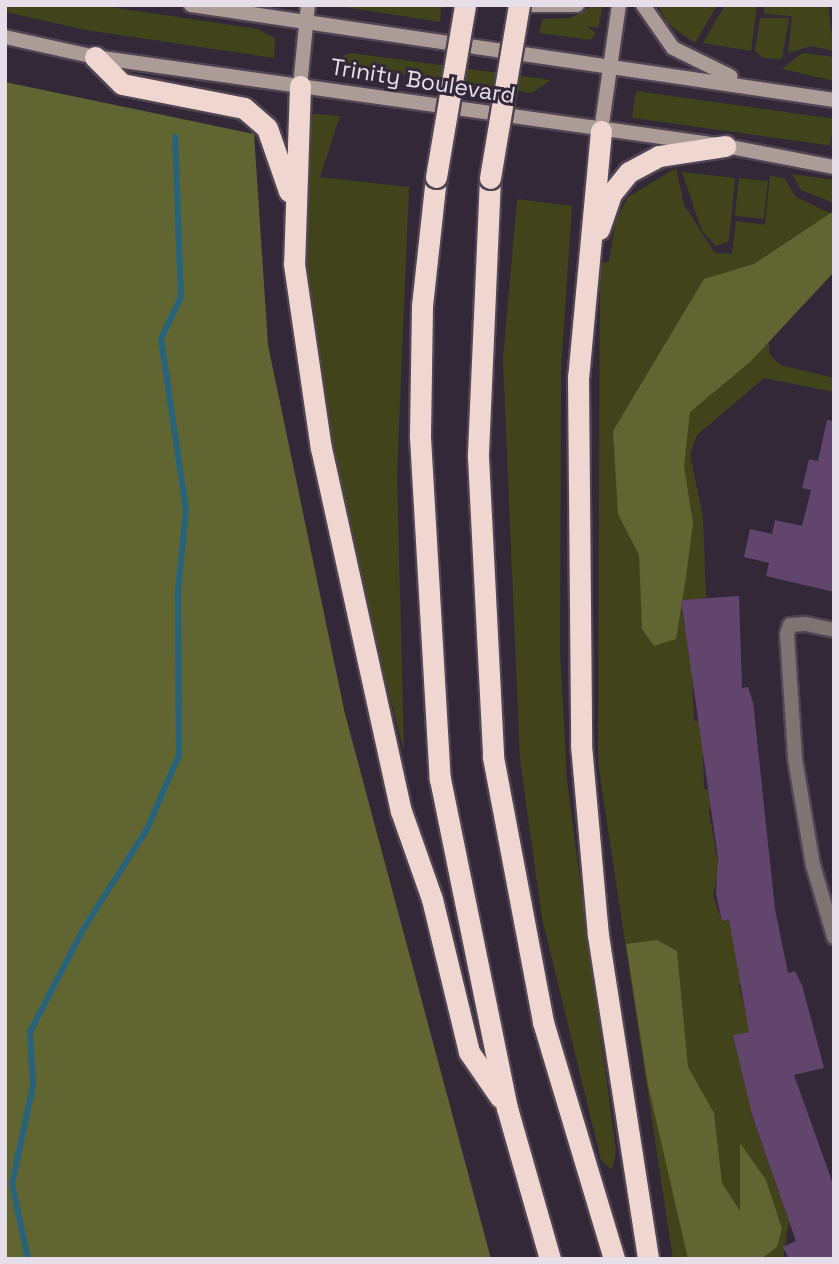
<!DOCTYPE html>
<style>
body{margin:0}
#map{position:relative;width:839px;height:1264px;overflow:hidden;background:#332837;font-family:"Space Grotesk",sans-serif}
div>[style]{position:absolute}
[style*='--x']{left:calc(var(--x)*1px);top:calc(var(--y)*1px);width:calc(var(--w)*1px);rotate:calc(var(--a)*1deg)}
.green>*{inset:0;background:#41441b;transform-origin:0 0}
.forest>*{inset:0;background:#616532}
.stream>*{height:6px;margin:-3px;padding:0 3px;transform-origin:3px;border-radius:3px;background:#28637c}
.building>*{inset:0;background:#62456d}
.roads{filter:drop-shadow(2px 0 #504553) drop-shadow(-2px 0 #504553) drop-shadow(0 2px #504553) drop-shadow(0 -2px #504553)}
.street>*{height:14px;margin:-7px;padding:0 7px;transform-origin:7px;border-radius:7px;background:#7e7471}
.secondary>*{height:14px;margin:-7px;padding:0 7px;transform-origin:7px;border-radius:7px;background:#ac9c98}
.highway>*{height:21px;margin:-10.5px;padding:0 10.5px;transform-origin:10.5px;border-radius:10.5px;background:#f0d6d0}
.bridges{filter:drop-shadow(2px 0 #504553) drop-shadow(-2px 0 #504553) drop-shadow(0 2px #504553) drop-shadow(0 -2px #504553)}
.highway-bridge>*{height:21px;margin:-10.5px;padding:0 10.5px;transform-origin:10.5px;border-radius:10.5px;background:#f0d6d0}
span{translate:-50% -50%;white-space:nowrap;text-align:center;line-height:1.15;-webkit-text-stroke:6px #332837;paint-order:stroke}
.street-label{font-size:23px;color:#e6dfe9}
.frame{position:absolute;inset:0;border:7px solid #e6dfe9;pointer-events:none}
</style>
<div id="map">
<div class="green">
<i style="clip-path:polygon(5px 5px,97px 5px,257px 29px,275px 38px,274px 58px,86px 30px,5px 12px)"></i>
<i style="clip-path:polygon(331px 5px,441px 5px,440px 22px)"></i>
<i style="clip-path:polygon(595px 5px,603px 5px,598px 28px,586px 26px,596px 33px,590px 40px,539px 33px,543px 19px,570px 18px)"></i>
<i style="clip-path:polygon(658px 5px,717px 5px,695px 43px,668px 24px)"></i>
<i style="clip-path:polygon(725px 5px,757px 5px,751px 51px,703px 43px)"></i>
<i style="clip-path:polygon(765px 5px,828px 5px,834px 51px,811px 46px,788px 53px,792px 16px,764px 14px)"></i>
<i style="clip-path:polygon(760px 18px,789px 18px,782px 59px,762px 58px,755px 50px)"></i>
<i style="clip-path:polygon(351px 53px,551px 80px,532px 93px,344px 66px,342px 56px)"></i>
<i style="clip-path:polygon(802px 53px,834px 57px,834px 81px,782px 69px)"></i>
<i style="left:636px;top:91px;width:200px;height:27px;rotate:8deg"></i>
<i style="clip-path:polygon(315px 114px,340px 116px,320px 177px,409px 187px,397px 473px,404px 751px,330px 467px,305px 271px,304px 183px,309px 115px)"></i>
<i style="clip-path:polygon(676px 168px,684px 205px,715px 253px,732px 254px,736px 221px,765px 225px,770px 176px,784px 178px,796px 197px,834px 215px,767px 327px,770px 355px,780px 365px,834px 378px,834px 392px,764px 378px,697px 435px,690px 454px,703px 517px,706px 598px,681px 600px,684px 626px,690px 626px,694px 721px,717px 719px,703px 750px,704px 789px,713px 789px,709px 811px,719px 869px,713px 895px,722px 921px,729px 920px,746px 983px,739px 985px,745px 1010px,754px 1009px,756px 1030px,733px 1036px,756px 1110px,751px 1113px,789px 1221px,783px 1259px,673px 1259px,598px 763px,600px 263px,609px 262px,616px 220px,628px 197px)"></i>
<i style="clip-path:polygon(682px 172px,735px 178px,729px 241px,716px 246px,702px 231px)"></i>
<i style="clip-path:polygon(792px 174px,834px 180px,834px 203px,801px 190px)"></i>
<i style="left:739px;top:178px;width:29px;height:38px;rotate:6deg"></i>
<i style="clip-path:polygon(517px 199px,572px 206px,561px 369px,560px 651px,567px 781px,616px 1151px,612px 1170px,601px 1160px,542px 918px,520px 759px,503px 360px)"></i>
</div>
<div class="forest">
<i style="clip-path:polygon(5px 82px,254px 134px,268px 345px,345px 714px,491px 1259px,5px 1259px)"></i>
<i style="clip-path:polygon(834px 211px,834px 272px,750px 362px,690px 412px,684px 466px,693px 523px,686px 577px,676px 639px,654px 646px,642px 629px,639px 555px,618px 514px,613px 431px,704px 279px,754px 264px)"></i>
<i style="clip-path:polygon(657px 940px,677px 951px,688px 1067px,714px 1113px,722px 1183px,740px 1211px,740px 1143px,766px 1180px,782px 1229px,777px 1247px,761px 1259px,688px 1259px,648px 1085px,626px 944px)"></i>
</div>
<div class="stream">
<i style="--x:28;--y:1259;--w:77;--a:-102"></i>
<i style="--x:12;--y:1184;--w:100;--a:-77.9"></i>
<i style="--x:33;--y:1086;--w:54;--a:-93.2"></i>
<i style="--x:30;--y:1032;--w:117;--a:-62.6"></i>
<i style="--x:84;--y:928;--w:117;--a:-57.5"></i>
<i style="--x:147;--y:829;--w:81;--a:-66.6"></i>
<i style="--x:179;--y:755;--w:164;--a:-90.3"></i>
<i style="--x:178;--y:591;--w:81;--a:-84.4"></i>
<i style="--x:186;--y:510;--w:173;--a:-98.3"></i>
<i style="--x:161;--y:339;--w:47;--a:-64.5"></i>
<i style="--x:181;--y:297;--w:160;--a:-92.1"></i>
</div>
<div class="building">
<i style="clip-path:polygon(827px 420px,834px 421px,834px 592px,766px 576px,769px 563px,744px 557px,750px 529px,772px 534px,775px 520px,802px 526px,811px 490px,802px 488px,809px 459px,818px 461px)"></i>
<i style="clip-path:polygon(739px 596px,742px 688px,748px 687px,753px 702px,775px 909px,788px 973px,795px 971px,802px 985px,824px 1068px,794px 1075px,834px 1187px,834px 1259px,789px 1259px,783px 1247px,796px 1241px,753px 1118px,733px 1035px,749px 1032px,729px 920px,722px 921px,716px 894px,718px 858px,681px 600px)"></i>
</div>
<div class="roads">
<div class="street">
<i style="--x:834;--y:630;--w:30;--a:-168"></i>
<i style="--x:805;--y:624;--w:15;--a:176"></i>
<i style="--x:790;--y:625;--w:9;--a:108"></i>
<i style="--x:787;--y:634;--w:125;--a:86.3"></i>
<i style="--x:795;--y:759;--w:108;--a:80.4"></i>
<i style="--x:813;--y:865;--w:75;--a:73.7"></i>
</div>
<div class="secondary">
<i style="--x:191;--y:5;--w:650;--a:8.4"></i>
<i style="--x:525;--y:5;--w:52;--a:0"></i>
<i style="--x:643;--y:5;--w:52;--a:55.1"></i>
<i style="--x:673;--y:48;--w:64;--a:26.2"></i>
<i style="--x:5;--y:37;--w:92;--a:12.5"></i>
<i style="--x:95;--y:57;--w:636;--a:8.04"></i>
<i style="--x:725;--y:146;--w:111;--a:10.9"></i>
<i style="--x:300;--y:86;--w:81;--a:-84.4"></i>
<i style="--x:601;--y:131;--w:127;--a:-81.9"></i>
</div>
<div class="highway">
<i style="--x:95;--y:57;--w:38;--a:45"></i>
<i style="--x:122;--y:84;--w:124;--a:11.1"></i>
<i style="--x:244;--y:108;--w:30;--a:41"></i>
<i style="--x:267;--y:128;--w:67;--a:70.8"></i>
<i style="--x:300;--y:86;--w:178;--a:91.9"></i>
<i style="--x:294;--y:264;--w:186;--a:81.7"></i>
<i style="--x:321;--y:448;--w:372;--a:77.6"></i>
<i style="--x:401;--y:811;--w:93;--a:70.6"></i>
<i style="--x:432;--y:899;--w:157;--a:76.4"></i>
<i style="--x:469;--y:1052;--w:55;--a:55.4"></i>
<i style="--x:601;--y:131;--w:247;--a:95.3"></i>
<i style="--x:578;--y:377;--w:368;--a:89.5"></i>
<i style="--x:581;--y:745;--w:191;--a:84.9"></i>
<i style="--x:598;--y:935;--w:328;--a:81.2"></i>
<i style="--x:436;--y:177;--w:130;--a:96.2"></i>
<i style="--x:422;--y:306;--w:131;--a:90.9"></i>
<i style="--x:420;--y:437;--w:343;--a:86.7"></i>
<i style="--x:440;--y:779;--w:336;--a:78.5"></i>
<i style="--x:507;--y:1108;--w:157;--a:74.1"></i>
<i style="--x:490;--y:178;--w:279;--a:92.5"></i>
<i style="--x:478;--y:457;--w:300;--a:87.1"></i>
<i style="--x:493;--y:757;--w:270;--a:79.3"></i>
<i style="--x:543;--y:1022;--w:247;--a:73.3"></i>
<i style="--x:599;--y:229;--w:37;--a:-71"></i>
<i style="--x:611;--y:194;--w:28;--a:-51"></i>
<i style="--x:629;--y:172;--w:34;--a:-28"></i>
<i style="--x:659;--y:156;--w:67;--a:-8.6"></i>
</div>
</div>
<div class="bridges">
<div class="highway-bridge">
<i style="--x:436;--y:177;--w:174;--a:-80.4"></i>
<i style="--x:490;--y:178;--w:175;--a:-80.5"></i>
</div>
</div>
<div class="street-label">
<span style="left:423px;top:81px;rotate:9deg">Trinity Boulevard</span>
</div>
<div class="frame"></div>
</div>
